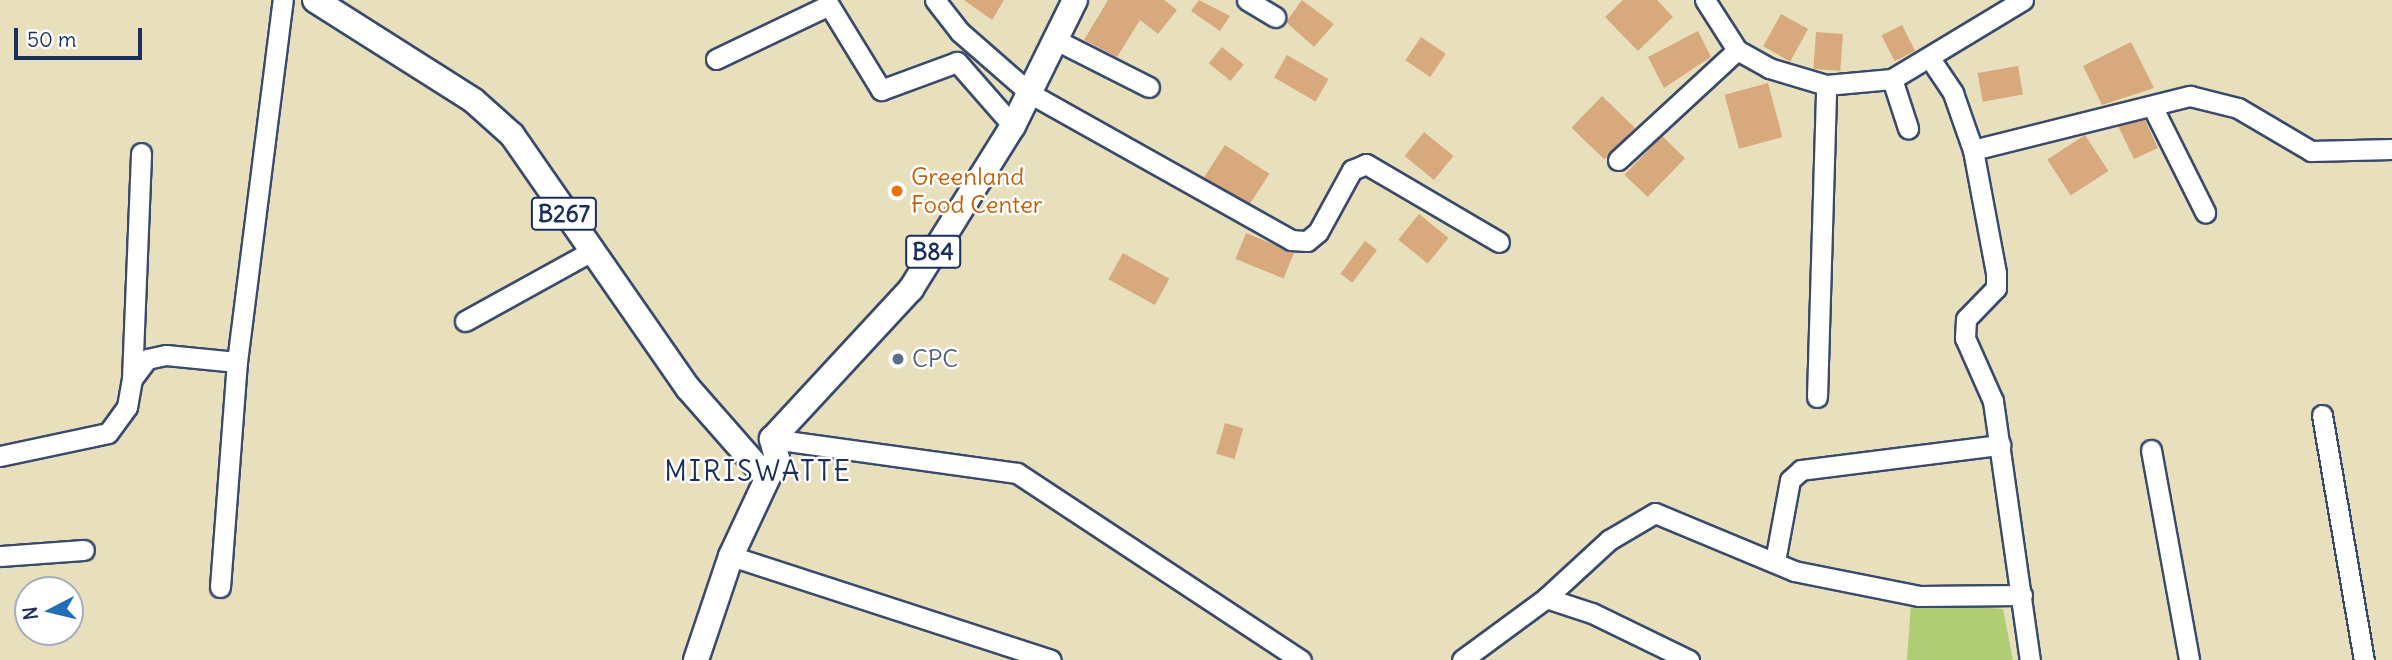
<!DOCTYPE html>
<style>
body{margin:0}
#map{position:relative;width:2392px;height:660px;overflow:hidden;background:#e8e0bd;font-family:Delius,sans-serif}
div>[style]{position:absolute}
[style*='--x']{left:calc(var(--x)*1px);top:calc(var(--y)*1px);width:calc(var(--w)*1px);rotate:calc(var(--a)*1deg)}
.green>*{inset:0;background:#b1cd73}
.building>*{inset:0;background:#d9a97e;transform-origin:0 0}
.roads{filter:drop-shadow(2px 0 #3a4a6c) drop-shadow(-2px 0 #3a4a6c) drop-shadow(0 2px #3a4a6c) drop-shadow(0 -2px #3a4a6c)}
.minor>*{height:19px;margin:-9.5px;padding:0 9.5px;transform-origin:9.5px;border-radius:9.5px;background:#fff}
.major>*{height:24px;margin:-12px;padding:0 12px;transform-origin:12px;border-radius:12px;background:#fff}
.dots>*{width:19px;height:19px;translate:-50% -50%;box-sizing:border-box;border:4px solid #fff;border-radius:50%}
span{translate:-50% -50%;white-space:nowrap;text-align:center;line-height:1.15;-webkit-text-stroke:5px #fff;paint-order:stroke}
.shield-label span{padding:2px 5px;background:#fff;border:2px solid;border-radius:5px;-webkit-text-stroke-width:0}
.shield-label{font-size:23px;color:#1b2f5e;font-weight:700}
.food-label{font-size:24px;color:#c56008}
.left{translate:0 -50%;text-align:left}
.service-label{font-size:24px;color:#4e5e75}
.quarter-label{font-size:28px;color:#1b2f5e;letter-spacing:2px}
.north{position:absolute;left:14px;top:576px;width:70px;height:70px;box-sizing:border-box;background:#fff;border:2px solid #a4acbf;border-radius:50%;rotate:263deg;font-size:19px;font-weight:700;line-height:28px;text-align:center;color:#1b2f5e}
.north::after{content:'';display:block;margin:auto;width:24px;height:32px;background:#1f6fb2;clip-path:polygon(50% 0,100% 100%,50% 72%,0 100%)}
.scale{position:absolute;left:14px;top:28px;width:128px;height:32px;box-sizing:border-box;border:4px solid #1b2f5e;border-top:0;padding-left:9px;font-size:21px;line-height:24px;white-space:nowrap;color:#1b2f5e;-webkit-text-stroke:5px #fff;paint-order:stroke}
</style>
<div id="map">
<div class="green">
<i style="clip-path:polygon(1911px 603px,2003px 609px,2013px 660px,1907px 660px)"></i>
</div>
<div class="building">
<i style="clip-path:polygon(964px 0,1004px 0,992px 20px)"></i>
<i style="clip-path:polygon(1108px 0,1164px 0,1177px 10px,1158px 34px,1140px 20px,1117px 57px,1084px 40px)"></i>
<i style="clip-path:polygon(1199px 0,1230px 16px,1220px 31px,1191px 11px)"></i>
<i style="clip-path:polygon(1302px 0,1334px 24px,1314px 47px,1286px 22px)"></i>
<i style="clip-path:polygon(1623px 0,1657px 0,1673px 17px,1638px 51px,1605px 17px)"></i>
<i style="left:1781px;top:14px;width:31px;height:37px;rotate:29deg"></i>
<i style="left:1902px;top:25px;width:29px;height:23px;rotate:63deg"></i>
<i style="clip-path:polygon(1698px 31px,1711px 57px,1664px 88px,1648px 57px)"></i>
<i style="left:1816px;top:32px;width:27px;height:37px;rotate:4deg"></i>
<i style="left:1421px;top:37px;width:30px;height:28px;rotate:34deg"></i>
<i style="clip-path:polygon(2131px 42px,2154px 88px,2102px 105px,2083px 66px)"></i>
<i style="left:1222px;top:47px;width:28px;height:21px;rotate:39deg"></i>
<i style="left:1287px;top:55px;width:48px;height:26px;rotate:30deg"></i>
<i style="left:2018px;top:66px;width:29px;height:41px;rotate:80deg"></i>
<i style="left:1768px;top:83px;width:56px;height:45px;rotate:75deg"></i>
<i style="left:1602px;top:96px;width:46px;height:44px;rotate:44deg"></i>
<i style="clip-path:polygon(2145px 120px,2158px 148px,2134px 159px,2118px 126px)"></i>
<i style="left:1424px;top:132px;width:38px;height:31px;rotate:39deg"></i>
<i style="left:2085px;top:135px;width:43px;height:45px;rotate:57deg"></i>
<i style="left:1662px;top:136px;width:32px;height:54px;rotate:44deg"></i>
<i style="left:1225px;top:145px;width:53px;height:39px;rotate:33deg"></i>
<i style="left:1419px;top:214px;width:38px;height:33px;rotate:39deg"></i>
<i style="left:1246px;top:233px;width:52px;height:28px;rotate:22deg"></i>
<i style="left:1365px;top:241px;width:15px;height:41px;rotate:37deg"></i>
<i style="left:1123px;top:253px;width:53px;height:30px;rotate:29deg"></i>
<i style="left:1225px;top:423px;width:19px;height:32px;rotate:16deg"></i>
</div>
<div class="roads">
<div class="minor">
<i style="--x:935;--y:0;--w:41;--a:52"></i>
<i style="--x:960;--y:32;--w:94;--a:41.1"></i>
<i style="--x:1031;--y:94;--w:298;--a:29.3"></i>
<i style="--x:1291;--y:240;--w:16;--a:4"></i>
<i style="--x:1307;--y:241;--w:14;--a:-39"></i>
<i style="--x:1318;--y:232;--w:71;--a:-61.3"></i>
<i style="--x:1352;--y:170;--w:15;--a:-23"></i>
<i style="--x:1366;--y:164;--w:154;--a:30.4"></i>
<i style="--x:1247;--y:0;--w:33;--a:31"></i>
<i style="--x:1705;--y:0;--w:59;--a:57.4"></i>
<i style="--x:1737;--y:50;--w:37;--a:29"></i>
<i style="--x:1769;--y:68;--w:59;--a:16.6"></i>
<i style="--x:1826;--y:85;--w:66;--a:-5.2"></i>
<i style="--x:1892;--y:79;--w:153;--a:-31.1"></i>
<i style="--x:1056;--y:40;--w:104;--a:26.8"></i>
<i style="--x:716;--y:59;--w:125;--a:-25.5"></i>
<i style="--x:829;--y:5;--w:100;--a:58.5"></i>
<i style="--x:881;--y:90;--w:81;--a:-20.2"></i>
<i style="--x:957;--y:62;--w:85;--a:48.8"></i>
<i style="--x:1931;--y:60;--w:40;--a:56"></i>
<i style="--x:1953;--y:93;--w:60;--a:70.7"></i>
<i style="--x:1973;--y:150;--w:125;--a:79.4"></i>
<i style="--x:1996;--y:273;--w:15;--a:90"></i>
<i style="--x:1996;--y:288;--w:43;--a:134.1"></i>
<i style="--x:1966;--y:319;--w:19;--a:93"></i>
<i style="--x:1965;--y:338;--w:69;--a:66"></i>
<i style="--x:1993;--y:401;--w:262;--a:81.9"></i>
<i style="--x:1892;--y:79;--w:52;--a:71.9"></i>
<i style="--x:2152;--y:106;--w:119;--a:63.4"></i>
<i style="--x:1973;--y:150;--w:224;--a:-14"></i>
<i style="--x:2190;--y:96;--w:49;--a:14"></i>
<i style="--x:2238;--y:108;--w:85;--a:30.5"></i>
<i style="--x:2311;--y:151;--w:81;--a:-1.4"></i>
<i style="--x:1618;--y:160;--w:162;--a:-42.7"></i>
<i style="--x:465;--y:321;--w:141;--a:-28.9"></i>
<i style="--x:132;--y:379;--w:226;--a:-87.7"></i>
<i style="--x:1817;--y:397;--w:312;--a:-88.3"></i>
<i style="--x:2322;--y:415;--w:249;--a:80.3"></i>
<i style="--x:772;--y:439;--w:247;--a:7.9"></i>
<i style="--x:1017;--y:473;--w:340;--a:33.4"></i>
<i style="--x:2151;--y:450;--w:213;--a:79.7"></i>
<i style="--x:0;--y:456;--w:110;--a:-12"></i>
<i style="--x:108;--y:433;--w:32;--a:-54"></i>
<i style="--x:127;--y:407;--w:28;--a:-80"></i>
<i style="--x:132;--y:379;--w:25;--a:-53"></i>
<i style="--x:147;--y:359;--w:19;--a:-12"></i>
<i style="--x:166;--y:355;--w:71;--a:5.6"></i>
<i style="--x:237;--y:362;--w:365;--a:-82.8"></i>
<i style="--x:0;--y:556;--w:84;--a:-4.1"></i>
<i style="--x:731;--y:556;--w:336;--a:18"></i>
<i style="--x:1775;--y:561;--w:82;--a:-79.5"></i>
<i style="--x:1790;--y:480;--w:15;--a:-42"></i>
<i style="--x:1801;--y:470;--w:201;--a:-7.2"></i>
<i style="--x:220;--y:587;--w:226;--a:-85.7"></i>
<i style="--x:1546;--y:598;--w:86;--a:-42.6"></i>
<i style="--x:1609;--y:540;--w:53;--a:-30.4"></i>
<i style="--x:1655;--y:513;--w:151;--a:22.6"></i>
<i style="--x:1794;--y:571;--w:127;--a:11.3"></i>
<i style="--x:1919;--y:596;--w:103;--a:-0.6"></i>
<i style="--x:1462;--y:660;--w:104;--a:-36.4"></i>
<i style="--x:1546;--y:598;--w:48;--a:18.1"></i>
<i style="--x:1592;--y:613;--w:108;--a:25.9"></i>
</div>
<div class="major">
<i style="--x:315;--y:0;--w:188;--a:32.4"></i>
<i style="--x:474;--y:101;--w:51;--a:41.8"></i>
<i style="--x:512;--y:135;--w:308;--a:55.2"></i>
<i style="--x:688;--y:388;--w:120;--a:48.7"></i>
<i style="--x:696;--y:660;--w:110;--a:-71.4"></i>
<i style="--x:731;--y:556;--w:108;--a:-64.9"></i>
<i style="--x:777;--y:458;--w:20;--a:-105"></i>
<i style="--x:772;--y:439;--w:205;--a:-47.2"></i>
<i style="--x:911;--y:289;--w:192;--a:-58"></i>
<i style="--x:1013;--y:126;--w:140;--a:-63.8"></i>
</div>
</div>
<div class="dots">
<i style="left:897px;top:191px;background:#e8710a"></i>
<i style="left:898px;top:359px;background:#5c6f8a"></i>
</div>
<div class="shield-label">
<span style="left:564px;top:214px">B267</span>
<span style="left:933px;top:252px">B84</span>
</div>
<div class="food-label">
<span class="left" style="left:911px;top:191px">Greenland<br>Food Center</span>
</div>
<div class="service-label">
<span class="left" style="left:912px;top:359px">CPC</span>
</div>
<div class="quarter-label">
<span style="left:758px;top:471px">MIRISWATTE</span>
</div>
<div class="north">N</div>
<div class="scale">50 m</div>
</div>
